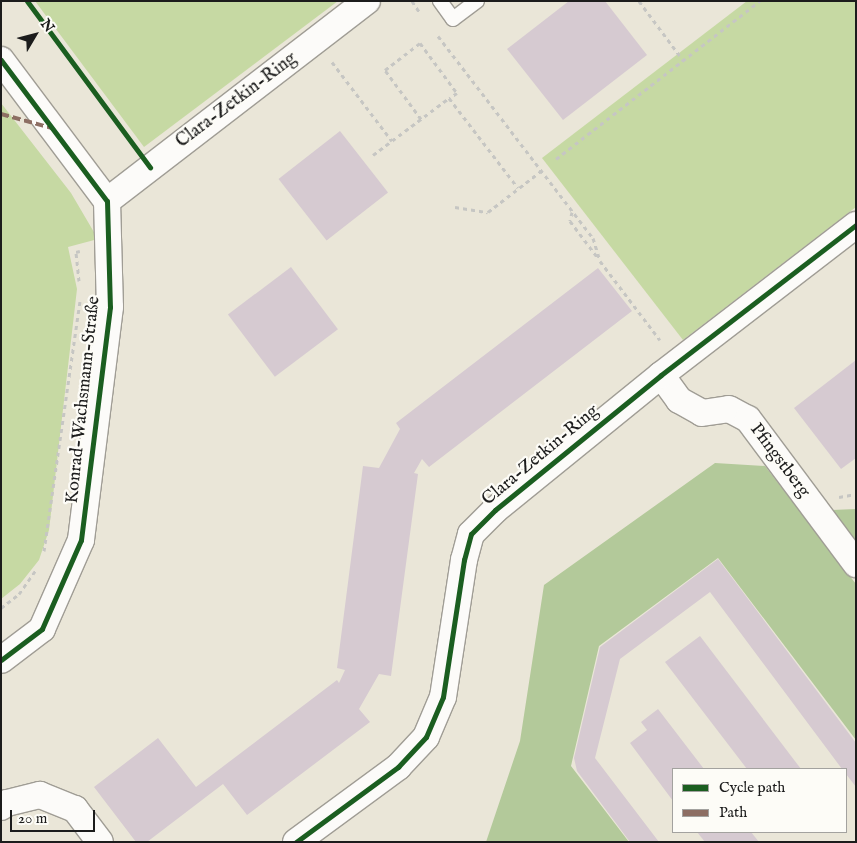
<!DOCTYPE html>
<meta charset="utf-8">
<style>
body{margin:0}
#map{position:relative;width:857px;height:843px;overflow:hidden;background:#eae6d8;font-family:"IM FELL English",serif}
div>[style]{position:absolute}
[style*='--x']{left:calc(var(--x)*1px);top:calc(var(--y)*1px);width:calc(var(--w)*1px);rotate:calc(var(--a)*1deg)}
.green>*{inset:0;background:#c6d9a3}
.forest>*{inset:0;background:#b3c99a}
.building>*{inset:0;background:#d6cad1;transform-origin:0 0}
.path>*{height:3px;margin-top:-1.5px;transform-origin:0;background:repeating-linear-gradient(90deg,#c6c6c3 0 4px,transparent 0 8px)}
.roads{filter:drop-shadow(1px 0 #a09d95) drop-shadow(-1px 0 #a09d95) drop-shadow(0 1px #a09d95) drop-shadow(0 -1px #a09d95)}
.service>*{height:14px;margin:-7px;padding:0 7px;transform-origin:7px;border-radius:7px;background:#fcfbf9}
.minor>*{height:26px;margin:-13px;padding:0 13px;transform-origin:13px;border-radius:13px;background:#fcfbf9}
.quiet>*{height:4px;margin-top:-2px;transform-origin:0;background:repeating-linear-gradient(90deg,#8d6e63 0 8px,transparent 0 12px)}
.cycleway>*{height:5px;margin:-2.5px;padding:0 2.5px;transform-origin:2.5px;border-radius:2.5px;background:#1b5e20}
span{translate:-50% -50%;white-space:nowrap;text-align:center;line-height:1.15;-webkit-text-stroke:4.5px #fdfcf7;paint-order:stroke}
.street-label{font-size:18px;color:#1c1c1c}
.frame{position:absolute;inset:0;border:2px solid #1c1c1c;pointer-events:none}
.legend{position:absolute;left:672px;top:768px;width:175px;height:65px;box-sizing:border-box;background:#fdfcf7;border:1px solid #a3a29f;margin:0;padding:6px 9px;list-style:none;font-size:15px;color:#1c1c1c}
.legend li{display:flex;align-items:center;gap:10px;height:25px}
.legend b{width:25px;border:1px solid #a3a29f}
.north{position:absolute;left:10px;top:10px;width:50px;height:50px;-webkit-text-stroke:4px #fdfcf7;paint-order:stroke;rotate:53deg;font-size:14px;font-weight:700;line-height:20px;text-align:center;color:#1c1c1c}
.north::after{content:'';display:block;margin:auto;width:18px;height:22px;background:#1c1c1c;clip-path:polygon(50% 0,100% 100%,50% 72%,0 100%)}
.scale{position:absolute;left:10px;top:810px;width:85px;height:22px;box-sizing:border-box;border:2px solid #1c1c1c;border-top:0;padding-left:6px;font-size:15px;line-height:18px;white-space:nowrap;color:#1c1c1c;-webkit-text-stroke:4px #fdfcf7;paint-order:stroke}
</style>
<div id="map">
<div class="green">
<i style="clip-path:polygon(35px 1px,338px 1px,144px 147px)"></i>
<i style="clip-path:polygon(747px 1px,856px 1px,856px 207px,683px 340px,542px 158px)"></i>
<i style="clip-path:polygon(1px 103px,71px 193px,98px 239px,68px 247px,77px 289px,49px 530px,39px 560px,20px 584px,1px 599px)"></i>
</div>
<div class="forest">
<i style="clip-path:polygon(715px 463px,765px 466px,856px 584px,856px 740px,718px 558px,599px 646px,571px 766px,629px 842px,486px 842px,520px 741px,544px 585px)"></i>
<i style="clip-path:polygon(856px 509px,856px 542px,832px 510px)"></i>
</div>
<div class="building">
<i style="clip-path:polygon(569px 1px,605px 1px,647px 55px,563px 120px,507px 49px)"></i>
<i style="left:340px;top:131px;width:78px;height:78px;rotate:52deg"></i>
<i style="left:291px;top:267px;width:78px;height:79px;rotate:53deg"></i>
<i style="clip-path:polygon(598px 268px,632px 311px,429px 467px,422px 459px,414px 473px,418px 474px,391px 676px,379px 674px,359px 709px,370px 722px,247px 815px,223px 784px,147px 842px,136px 842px,94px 787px,158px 738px,196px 787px,337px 680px,339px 683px,345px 670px,337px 668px,363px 466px,379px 468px,400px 429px,396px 423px)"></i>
<i style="clip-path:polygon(856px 360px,856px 458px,841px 469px,794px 408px)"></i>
<i style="clip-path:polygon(718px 559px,856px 743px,856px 787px,846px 774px,846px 769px,842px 769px,710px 592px,620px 659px,595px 758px,659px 842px,630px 842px,577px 771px,574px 758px,600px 647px)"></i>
<i style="clip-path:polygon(700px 636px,801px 769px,747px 769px,665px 662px)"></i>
<i style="clip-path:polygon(658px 709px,704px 769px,673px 769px,673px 801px,630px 743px,647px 730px,641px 722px)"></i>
<i style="clip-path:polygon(697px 832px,751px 832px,759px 842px,705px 842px)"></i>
</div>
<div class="path">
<i style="--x:412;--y:1;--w:14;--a:56"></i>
<i style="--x:639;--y:1;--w:74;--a:53.3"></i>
<i style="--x:438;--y:36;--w:255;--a:52.5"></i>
<i style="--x:593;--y:238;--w:24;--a:73"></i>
<i style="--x:600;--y:261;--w:99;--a:52.8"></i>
<i style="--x:332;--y:62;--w:99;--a:52.8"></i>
<i style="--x:421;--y:119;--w:61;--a:-126.3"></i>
<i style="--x:385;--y:70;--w:44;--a:-37.6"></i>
<i style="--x:420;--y:43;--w:62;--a:53.5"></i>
<i style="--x:457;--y:93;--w:9;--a:148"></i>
<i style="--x:373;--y:155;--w:95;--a:-36.9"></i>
<i style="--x:449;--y:98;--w:113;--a:52.5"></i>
<i style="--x:556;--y:159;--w:258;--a:-37.8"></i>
<i style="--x:455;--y:207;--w:33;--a:9"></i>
<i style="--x:488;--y:212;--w:67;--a:-37.7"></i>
<i style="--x:572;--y:212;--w:9;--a:103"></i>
<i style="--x:570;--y:221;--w:46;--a:52.9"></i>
<i style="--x:79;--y:281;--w:29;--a:-96"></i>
<i style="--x:76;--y:252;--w:4;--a:-14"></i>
<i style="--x:839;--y:497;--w:17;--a:-10"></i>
<i style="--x:44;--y:551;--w:252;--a:-81.8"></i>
<i style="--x:1;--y:608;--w:23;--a:-38"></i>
<i style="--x:19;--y:594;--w:29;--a:-55"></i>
</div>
<div class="roads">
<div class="service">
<i style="--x:440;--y:1;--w:22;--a:54"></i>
<i style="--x:453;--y:19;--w:30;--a:-37"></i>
</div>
<div class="minor">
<i style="--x:1;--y:60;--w:176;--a:53.1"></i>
<i style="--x:107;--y:201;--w:106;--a:88.4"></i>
<i style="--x:110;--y:307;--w:235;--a:97.1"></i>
<i style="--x:81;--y:540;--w:97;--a:113.7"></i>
<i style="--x:42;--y:629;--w:51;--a:142.9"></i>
<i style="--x:107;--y:201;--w:328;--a:-37.6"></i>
<i style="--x:661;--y:375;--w:31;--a:54"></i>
<i style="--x:679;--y:400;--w:26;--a:29"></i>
<i style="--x:702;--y:413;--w:27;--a:-8"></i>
<i style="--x:729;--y:409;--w:21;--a:28"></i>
<i style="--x:748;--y:419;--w:181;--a:53.3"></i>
<i style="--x:1;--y:807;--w:7;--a:-34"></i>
<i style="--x:7;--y:803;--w:34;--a:-14"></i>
<i style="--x:40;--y:795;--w:38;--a:22"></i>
<i style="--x:75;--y:809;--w:41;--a:52.9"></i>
<i style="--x:296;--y:842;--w:127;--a:-36.3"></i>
<i style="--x:398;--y:767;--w:41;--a:-47"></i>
<i style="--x:426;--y:737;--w:43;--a:-67"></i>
<i style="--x:443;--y:697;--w:139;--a:-81.3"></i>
<i style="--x:464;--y:560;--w:27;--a:-75"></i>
<i style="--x:471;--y:534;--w:34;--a:-45"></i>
<i style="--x:495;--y:510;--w:214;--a:-39.1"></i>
<i style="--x:661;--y:375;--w:246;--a:-37.6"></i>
</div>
</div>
<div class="quiet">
<i style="--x:1;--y:114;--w:53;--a:15.4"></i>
</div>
<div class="cycleway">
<i style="--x:27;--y:1;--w:207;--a:53.5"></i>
<i style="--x:1;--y:60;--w:176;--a:53.1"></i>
<i style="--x:107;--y:201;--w:106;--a:88.4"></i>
<i style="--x:110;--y:307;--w:235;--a:97.1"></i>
<i style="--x:81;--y:540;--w:97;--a:113.7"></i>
<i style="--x:42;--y:629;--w:51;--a:142.9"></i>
<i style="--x:296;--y:842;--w:127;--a:-36.3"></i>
<i style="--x:398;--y:767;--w:41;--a:-47"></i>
<i style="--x:426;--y:737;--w:43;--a:-67"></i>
<i style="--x:443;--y:697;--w:139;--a:-81.3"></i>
<i style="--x:464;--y:560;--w:27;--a:-75"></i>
<i style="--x:471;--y:534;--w:34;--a:-45"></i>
<i style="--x:495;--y:510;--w:214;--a:-39.1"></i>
<i style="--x:661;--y:375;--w:246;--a:-37.6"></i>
</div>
<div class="street-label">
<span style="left:237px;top:101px;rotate:-37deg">Clara-Zetkin-Ring</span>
<span style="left:84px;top:400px;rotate:-84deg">Konrad-Wachsmann-Straße</span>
<span style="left:541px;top:456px;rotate:-40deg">Clara-Zetkin-Ring</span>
<span style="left:779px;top:461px;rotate:53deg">Pfingstberg</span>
</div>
<div class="frame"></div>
<ul class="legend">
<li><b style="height:6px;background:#1b5e20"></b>Cycle path</li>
<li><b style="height:6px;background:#8d6e63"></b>Path</li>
</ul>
<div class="north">N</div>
<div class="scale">20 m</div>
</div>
